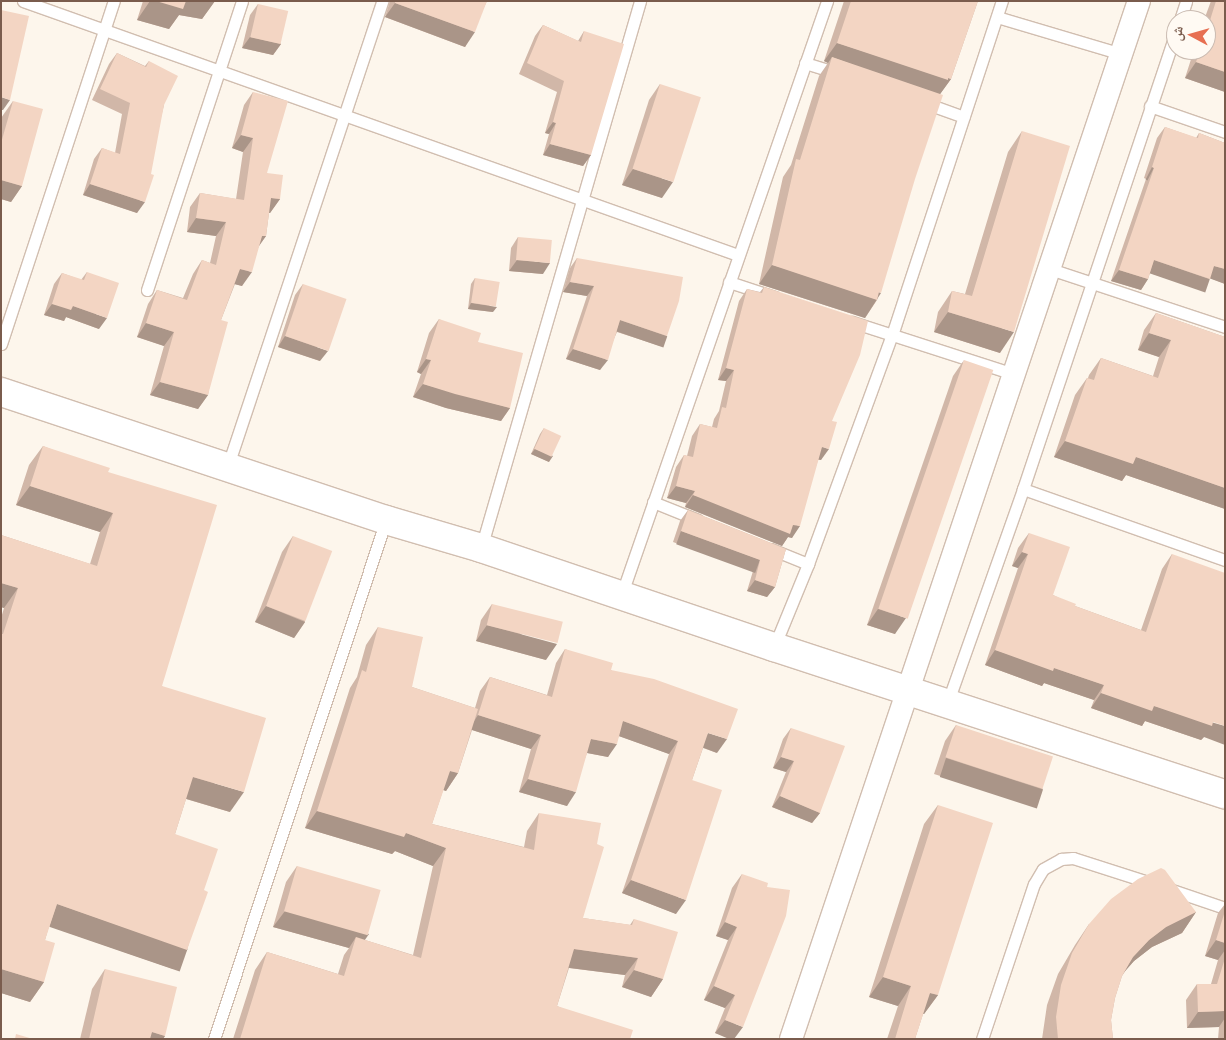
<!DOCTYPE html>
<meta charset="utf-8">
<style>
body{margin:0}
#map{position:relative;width:1226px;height:1040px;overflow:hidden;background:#fdf6ec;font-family:Commissioner,"Noto Naskh Arabic",sans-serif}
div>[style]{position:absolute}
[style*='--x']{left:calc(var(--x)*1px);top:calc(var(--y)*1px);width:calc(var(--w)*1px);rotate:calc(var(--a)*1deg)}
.roads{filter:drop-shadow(1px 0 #d1beb0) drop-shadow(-1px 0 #d1beb0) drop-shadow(0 1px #d1beb0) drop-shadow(0 -1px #d1beb0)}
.service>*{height:11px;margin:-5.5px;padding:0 5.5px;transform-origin:5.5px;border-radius:5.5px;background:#fff}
.minor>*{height:22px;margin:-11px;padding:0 11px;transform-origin:11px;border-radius:11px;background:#fff}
.tertiary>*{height:28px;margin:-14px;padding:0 14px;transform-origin:14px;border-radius:14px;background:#fff}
.wall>*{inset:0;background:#d1b7a8}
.shaded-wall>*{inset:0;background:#aa9588;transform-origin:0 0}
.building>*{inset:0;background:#f3d5c3;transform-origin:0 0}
span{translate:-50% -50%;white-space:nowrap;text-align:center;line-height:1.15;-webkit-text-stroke:4px #fffaf3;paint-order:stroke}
.frame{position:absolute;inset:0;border:2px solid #7a5c4d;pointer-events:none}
.north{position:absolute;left:1166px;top:10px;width:50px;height:50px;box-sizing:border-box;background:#fffaf3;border:1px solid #cabbb1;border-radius:50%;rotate:276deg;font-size:14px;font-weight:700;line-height:20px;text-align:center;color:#7a5c4d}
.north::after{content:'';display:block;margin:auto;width:18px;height:22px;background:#e76f51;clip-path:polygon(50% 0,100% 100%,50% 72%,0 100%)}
</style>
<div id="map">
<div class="roads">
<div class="service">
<i style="--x:23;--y:1;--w:759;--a:19.56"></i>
<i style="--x:997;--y:17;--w:130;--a:16.5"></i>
<i style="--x:1180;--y:20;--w:20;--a:-72"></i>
<i style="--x:805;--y:63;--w:34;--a:17"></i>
<i style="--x:925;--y:103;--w:41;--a:19.7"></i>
<i style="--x:1150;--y:106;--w:79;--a:19.1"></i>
<i style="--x:1050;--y:269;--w:184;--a:18.3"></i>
<i style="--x:729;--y:282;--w:48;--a:18.1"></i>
<i style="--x:147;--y:290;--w:304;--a:-71.8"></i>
<i style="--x:852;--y:322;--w:170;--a:17.8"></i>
<i style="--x:1;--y:344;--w:361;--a:-71.8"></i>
<i style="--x:227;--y:468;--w:492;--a:-71.6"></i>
<i style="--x:1023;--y:489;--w:214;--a:19.4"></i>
<i style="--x:653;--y:502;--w:48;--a:21.8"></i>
<i style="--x:481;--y:548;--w:570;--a:-73.79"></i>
<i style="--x:771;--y:549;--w:40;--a:22"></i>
<i style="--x:621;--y:596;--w:630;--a:-70.9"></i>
<i style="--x:774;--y:647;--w:90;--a:-67.7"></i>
<i style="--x:808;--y:564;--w:244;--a:-69.9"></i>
<i style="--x:892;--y:335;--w:352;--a:-71.8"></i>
<i style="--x:947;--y:704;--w:228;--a:-70.5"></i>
<i style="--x:1023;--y:489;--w:483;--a:-71.5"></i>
<i style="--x:1169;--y:889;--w:59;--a:18.7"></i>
<i style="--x:214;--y:1039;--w:547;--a:-71.66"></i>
<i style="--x:982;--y:1039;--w:163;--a:-71.5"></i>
<i style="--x:1034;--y:884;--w:17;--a:-59"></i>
<i style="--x:1043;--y:869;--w:21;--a:-29"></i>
<i style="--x:1061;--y:859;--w:12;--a:-5"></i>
<i style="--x:1073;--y:858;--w:82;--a:17.8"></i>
</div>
<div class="minor">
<i style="--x:791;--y:1039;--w:1095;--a:-71.47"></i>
</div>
<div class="tertiary">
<i style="--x:1;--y:392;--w:406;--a:18.4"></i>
<i style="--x:386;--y:520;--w:99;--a:16.4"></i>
<i style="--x:481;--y:548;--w:309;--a:18.7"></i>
<i style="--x:774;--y:647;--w:474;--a:18.1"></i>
</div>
</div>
<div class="wall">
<i style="clip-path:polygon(143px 1px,215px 1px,202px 19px,179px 15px,169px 29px,137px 20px)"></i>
<i style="clip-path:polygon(390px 1px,487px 1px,465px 47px,385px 17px)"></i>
<i style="clip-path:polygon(844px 1px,978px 1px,951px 79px,940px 94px,877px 300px,865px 318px,759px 284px,783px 177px,791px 165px,819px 76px,828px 63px,824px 61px)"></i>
<i style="clip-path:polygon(1211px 1px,1225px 1px,1225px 92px,1185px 78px,1194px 50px,1206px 50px,1206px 20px,1204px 20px)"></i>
<i style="clip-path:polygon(258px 4px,281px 44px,273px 55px,242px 48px,250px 15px)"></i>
<i style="clip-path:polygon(543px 25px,578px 41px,584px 31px,591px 155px,583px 166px,543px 155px,549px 134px,545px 133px,557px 92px,519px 74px,535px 36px)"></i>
<i style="clip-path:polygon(117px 53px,145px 66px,149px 61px,164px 105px,137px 213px,83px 195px,94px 159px,102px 148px,115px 153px,122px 114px,92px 100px,109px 64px)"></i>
<i style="clip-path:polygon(660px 84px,662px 198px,622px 185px,649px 100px)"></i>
<i style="clip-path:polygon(253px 92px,267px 173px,280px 199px,270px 213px,269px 213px,266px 236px,259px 246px,242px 286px,235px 284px,221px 320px,208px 395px,198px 409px,150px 395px,164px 346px,137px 337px,148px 304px,157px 290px,183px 298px,193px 274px,202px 260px,210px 263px,216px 236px,187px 232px,190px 207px,200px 193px,236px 199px,243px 152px,232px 148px,244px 105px)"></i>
<i style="clip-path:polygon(13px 101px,22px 186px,11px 202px,1px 199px,1px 118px)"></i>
<i style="clip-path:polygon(1165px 127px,1196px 138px,1199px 133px,1225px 143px,1225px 284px,1210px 278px,1202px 290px,1150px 273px,1148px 279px,1141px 290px,1111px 281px,1146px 179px,1144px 178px,1157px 138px)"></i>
<i style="clip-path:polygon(1022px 131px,1000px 353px,934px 332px,938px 312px,952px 291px,965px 294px,1008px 152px)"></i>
<i style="clip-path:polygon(518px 237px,543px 274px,509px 271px,511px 248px)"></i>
<i style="clip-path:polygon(577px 258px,667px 336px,660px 346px,617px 332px,600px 370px,566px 359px,587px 296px,563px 292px,570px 268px)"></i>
<i style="clip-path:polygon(87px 272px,99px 329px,66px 317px,64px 321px,44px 315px,54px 284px,62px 273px,81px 280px)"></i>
<i style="clip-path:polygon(475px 278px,493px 312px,468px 309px,471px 284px)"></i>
<i style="clip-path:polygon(303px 284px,320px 361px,278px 347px,295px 295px)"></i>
<i style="clip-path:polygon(764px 287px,832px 421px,821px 460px,818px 460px,792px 538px,788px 537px,782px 546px,685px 507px,686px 503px,667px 498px,676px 467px,684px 455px,687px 456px,692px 436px,700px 424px,712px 427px,714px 419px,719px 411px,726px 381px,718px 380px,739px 301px,747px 289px,760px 292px)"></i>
<i style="clip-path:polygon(1156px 313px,1225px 337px,1225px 509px,1126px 475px,1122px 481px,1054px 457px,1075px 395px,1087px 378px,1088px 378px,1089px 375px,1101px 358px,1153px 376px,1159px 357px,1138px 350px,1144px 330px)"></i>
<i style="clip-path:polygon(439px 319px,478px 342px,510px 408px,501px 421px,446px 408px,413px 397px,421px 374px,417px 372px,429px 333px)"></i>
<i style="clip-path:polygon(964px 360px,895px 634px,867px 625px,953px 376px)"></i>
<i style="clip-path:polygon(544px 428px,549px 462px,531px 454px,540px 434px)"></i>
<i style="clip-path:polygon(43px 446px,108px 472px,162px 686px,230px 812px,186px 799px,175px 834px,204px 890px,187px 950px,173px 969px,49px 926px,45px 940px,44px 982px,30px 1002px,1px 993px,1px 618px,4px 608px,1px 607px,1px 535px,90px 564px,100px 532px,16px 505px,29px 465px)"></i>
<i style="clip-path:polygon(688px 510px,786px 549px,775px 587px,767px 597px,747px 591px,753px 571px,673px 542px,680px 521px)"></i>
<i style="clip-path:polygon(1029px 533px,1053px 595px,1075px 606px,1141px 630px,1162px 569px,1172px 554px,1204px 737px,1201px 740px,1145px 721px,1142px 726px,1091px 708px,1094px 700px,1044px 683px,1042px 686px,985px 665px,1018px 568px,1012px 566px,1018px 548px)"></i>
<i style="clip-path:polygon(293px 536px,305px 622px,294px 638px,255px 622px,282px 552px)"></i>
<i style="clip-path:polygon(492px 604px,546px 660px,476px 641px,481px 620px)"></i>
<i style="clip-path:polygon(378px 627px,412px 687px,475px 708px,480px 691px,490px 677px,547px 695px,556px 663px,565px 649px,611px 670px,717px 753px,703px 748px,692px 780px,676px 914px,622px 893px,669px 754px,619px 736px,608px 757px,587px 753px,567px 806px,519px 792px,531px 749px,472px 730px,458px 773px,446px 791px,443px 790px,432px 824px,524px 847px,527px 831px,539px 813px,583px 918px,630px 925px,634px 919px,663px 979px,651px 997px,622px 987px,625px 975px,569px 968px,557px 1006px,630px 1039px,233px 1039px,255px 970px,267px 952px,338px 974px,344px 955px,349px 948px,273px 927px,286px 882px,297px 866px,365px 940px,413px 955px,433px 866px,395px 851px,392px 854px,305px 828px,350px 688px,357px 677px,366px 645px)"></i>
<i style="clip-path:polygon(956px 725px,1043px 789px,1032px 805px,934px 774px,945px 741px)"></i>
<i style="clip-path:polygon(791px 728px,820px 813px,812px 823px,772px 807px,786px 772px,773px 768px,783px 739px)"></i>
<i style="clip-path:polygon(938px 805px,938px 995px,924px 1014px,923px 1014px,915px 1039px,887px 1039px,898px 1006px,869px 997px,924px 824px)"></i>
<i style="clip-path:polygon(742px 874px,734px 1039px,715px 1033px,725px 1008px,704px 1000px,728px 940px,716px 936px,732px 888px)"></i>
<i style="clip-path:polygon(1225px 904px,1225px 1039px,1218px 1039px,1219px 1027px,1187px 1028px,1186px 1000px,1197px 984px,1211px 984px,1218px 960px,1205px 956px,1218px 913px)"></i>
<i style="clip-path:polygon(1196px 912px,1182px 933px,1152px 947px,1134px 961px,1126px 970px,1122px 976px,1115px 998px,1111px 1020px,1113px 1039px,1042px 1039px,1047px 1005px,1058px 974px,1075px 945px,1089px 924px)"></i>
<i style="clip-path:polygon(105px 969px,165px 1036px,163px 1039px,80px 1039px,92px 989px)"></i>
</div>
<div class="shaded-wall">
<i style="clip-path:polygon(150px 1px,215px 1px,202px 19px,179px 15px,169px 29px,137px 20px)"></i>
<i style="clip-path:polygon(395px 3px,475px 32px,465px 47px,385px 17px)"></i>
<i style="clip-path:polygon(250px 37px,281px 44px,273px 55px,242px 48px)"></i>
<i style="clip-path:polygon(837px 43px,948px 78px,951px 79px,938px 97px,832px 57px,828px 63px,824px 61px)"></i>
<i style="clip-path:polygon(1196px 62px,1225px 72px,1225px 92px,1185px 78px)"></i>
<i style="clip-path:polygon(1px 97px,10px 100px,3px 110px,1px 110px)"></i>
<i style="clip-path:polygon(553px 122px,556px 123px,549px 134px,545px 133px)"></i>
<i style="clip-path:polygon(241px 135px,253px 138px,243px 152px,232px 148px)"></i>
<i style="clip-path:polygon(550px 144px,591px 155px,583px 166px,543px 155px)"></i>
<i style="left:1152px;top:167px;width:2px;height:14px;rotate:27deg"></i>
<i style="clip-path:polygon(633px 169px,673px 182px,662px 198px,622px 185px)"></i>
<i style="clip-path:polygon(1px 180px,22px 186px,11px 202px,1px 199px)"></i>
<i style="clip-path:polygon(90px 184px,145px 202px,137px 213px,83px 195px)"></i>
<i style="clip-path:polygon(271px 198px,280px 199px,270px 213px,262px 212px)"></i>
<i style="clip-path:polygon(196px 218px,226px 222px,216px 236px,187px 232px)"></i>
<i style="clip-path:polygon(262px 236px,266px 236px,256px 250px)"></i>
<i style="clip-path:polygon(517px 260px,550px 263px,543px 274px,509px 271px)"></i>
<i style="left:1154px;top:260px;width:59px;height:14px;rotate:19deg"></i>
<i style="clip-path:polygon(772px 265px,881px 293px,865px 318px,759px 284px)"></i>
<i style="clip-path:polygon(1214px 266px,1225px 269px,1225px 284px,1206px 277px)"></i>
<i style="clip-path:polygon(240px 269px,252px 272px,242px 286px,230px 283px)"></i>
<i style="clip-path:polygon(1119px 270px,1148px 279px,1141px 290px,1111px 281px)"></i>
<i style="clip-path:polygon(570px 282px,594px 286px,587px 296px,563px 292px)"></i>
<i style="clip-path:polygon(471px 303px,497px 307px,493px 312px,468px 309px)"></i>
<i style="clip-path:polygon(52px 304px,73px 306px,107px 318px,99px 329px,66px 317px,64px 321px,44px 315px)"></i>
<i style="clip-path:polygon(948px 312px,1014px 332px,1000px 353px,934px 332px)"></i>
<i style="left:620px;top:320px;width:50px;height:12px;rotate:19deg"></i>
<i style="clip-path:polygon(146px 323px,174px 332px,164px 346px,137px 337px)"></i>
<i style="clip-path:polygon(1149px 333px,1171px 340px,1159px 357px,1138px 350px)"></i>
<i style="clip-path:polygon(285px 336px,328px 351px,320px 361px,278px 347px)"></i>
<i style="clip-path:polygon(573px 349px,608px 360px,600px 370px,566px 359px)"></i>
<i style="clip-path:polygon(426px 359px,431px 360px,421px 374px,417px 372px)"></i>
<i style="clip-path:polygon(726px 368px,734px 370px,726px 381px,718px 380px)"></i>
<i style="clip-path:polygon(160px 382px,208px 395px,198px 409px,150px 395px)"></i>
<i style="clip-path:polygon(423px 384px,510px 408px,501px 421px,446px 408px,413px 397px)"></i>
<i style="clip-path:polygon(1065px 441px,1136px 457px,1225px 488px,1225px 509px,1126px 475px,1122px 481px,1054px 457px)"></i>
<i style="clip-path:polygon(822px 447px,829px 449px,821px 460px,813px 458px)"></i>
<i style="clip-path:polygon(535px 449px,553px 456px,549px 462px,531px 454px)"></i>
<i style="clip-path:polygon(30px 486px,113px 513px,100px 532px,16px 505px)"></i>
<i style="clip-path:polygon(676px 486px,695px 491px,686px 503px,667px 498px)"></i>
<i style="clip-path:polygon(693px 495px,800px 526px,792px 538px,788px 537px,782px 546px,685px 507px)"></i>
<i style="left:681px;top:531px;width:84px;height:14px;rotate:20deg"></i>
<i style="clip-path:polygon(1022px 552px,1028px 554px,1018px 568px,1012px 566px)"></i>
<i style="clip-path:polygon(755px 580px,775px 587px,767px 597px,747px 591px)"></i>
<i style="clip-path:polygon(1px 583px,18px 588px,4px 608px,1px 607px)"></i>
<i style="clip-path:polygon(266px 606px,305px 622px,294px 638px,255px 622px)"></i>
<i style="clip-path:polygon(878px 609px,906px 618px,895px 634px,867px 625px)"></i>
<i style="clip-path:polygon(487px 625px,557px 644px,546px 660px,476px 641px)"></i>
<i style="clip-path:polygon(995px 650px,1054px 668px,1104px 685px,1094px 700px,1044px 683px,1042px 686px,985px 665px)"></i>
<i style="clip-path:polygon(1101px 693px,1154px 706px,1225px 726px,1225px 745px,1204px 737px,1201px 740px,1145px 721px,1142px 726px,1091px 708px)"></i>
<i style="clip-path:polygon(478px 715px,541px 735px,531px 749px,469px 729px)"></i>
<i style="clip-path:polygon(623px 721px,678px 741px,669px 754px,613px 734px)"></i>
<i style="clip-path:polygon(708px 733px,727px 739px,717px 753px,699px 746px)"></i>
<i style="clip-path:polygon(591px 739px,617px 744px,608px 757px,582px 752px)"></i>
<i style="clip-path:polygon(781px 757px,794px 761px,786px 772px,773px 768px)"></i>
<i style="left:946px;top:758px;width:102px;height:20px;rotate:18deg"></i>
<i style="clip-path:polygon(450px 771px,458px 773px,446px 791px,438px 788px)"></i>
<i style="clip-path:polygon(193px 777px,244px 792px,230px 812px,180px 797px)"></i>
<i style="clip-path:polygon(528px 779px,576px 792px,567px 806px,519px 792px)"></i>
<i style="clip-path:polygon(780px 796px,820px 813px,812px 823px,772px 807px)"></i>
<i style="clip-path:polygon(317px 811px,406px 833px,446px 848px,433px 866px,395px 851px,392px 854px,305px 828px)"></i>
<i style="clip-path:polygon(631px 880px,686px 900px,676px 914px,622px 893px)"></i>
<i style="left:57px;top:904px;width:138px;height:24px;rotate:19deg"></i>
<i style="clip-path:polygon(285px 911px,369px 934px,358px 950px,356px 937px,349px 948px,273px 927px)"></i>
<i style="clip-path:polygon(1196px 912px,1182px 933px,1152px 947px,1134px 961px,1119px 978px,1133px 957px,1149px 940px,1166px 927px)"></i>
<i style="clip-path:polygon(725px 922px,737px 927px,728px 940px,716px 936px)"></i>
<i style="clip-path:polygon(1216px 940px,1225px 943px,1225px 950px,1218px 960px,1205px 956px)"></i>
<i style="clip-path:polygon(574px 949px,638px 958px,625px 975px,562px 967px)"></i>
<i style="clip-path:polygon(1px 969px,44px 982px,30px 1002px,1px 993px)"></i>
<i style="clip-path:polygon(634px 970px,663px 979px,651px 997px,622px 987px)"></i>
<i style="clip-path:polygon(883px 977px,911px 986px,898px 1006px,869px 997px)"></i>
<i style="clip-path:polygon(714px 986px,735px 995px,725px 1008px,704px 1000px)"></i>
<i style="clip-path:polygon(930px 993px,938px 995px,924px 1014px,916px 1012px)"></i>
<i style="clip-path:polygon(1225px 1011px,1225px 1018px,1219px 1027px,1187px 1028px,1198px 1012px)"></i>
<i style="clip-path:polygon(725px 1020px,743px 1027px,734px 1039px,729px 1039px,715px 1033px)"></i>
<i style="clip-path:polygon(152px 1032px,165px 1036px,163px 1039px,147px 1039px)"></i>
</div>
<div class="building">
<i style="clip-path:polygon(156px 1px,186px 1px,183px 9px)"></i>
<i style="clip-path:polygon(395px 1px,487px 1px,475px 32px,395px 3px)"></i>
<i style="clip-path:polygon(851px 1px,978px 1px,951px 79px,948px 78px,948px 80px,837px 43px)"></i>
<i style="clip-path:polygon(1216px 1px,1225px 1px,1225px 72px,1196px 62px,1200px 50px,1206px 50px,1206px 33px)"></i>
<i style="left:258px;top:4px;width:31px;height:34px;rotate:13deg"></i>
<i style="clip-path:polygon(1px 10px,29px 16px,10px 100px,1px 97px)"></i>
<i style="clip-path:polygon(543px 25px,581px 42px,584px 31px,624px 44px,591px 155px,550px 144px,556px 123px,553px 122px,564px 81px,527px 63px)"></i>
<i style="clip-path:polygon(117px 53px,146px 67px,149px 61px,178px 76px,164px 105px,151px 174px,154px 175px,145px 202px,90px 184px,102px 148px,120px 154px,130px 103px,100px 89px)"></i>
<i style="clip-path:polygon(832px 57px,943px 95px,915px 179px,881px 293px,879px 292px,877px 300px,772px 265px,796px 159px,800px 160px)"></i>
<i style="left:660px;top:84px;width:43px;height:89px;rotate:18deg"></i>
<i style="clip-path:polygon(253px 92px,288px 101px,267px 173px,283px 175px,280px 199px,271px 198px,266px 236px,262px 236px,252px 272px,240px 269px,221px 320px,228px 322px,208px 395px,160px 382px,174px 332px,146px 323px,157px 290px,187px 300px,202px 260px,216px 265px,226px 222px,196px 218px,200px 193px,244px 200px,253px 138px,241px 135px)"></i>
<i style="clip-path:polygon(13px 101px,43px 109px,22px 186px,1px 180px,1px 143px)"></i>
<i style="clip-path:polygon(1165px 127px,1198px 138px,1199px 133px,1225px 143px,1225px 269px,1214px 266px,1210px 279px,1154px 260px,1148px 279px,1119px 270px,1154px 168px,1152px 167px)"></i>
<i style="clip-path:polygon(1022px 131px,1070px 146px,1014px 332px,948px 312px,952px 291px,972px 296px)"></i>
<i style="left:518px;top:237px;width:34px;height:23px;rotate:5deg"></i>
<i style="clip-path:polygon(577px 258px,683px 277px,679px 301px,667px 336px,620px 320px,608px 360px,573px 349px,594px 286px,570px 282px)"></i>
<i style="clip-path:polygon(87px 272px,119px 283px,107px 318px,73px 306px,71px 310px,52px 304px,62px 273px,84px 280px)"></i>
<i style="left:475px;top:278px;width:25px;height:25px;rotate:9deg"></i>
<i style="left:303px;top:284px;width:46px;height:55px;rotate:19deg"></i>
<i style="clip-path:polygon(764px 287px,868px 321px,860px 355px,832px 421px,837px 422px,829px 449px,822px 447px,800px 526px,793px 525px,790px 534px,693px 495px,695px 491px,676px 486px,684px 455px,693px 457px,700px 424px,717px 428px,722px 407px,726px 408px,734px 370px,726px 368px,747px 289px,762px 293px)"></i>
<i style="clip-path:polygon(1156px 313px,1225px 337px,1225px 488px,1136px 457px,1133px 464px,1065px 441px,1087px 378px,1094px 380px,1101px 358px,1158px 378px,1171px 340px,1149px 333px)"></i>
<i style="clip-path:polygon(439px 319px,481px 333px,478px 342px,523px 353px,510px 408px,455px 394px,423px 384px,431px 360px,426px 359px)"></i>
<i style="left:964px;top:360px;width:31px;height:263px;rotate:19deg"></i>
<i style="left:544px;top:428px;width:19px;height:23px;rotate:25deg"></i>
<i style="clip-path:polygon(43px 446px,110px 468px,108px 472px,217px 505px,162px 686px,266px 718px,244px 792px,193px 777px,175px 834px,218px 849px,204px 890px,208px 892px,187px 950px,57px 904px,45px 940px,55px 943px,44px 982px,1px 969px,1px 634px,3px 634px,18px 588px,1px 583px,1px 535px,97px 566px,113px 513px,30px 486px)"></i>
<i style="clip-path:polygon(688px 510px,786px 549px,775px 587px,755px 580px,760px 560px,681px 531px)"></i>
<i style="clip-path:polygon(1029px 533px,1070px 547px,1053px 595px,1076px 604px,1075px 606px,1146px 632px,1172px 554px,1225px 573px,1225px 726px,1213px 722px,1212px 726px,1154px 706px,1152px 711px,1101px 693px,1104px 685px,1054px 668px,1053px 671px,995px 650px,1028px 554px,1022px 552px)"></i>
<i style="left:293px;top:536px;width:42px;height:75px;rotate:21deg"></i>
<i style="left:492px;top:604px;width:73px;height:22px;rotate:14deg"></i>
<i style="clip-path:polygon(378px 627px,423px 637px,412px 687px,478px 709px,458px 773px,450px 771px,432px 824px,534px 850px,539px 813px,601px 823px,597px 844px,604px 847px,583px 918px,632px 925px,634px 919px,678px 932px,663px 979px,634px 970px,638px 958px,574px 949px,557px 1006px,633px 1030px,630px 1039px,240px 1039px,267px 952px,344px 976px,356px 937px,421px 958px,446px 848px,406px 833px,404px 837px,317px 811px,362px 670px,366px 672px)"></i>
<i style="clip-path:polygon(565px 649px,613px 663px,611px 670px,654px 679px,738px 709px,727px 739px,708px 733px,692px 780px,722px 790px,686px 900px,631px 880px,678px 741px,623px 721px,617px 744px,591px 739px,576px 792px,528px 779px,541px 735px,478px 715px,490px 677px,552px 697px)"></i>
<i style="left:956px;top:725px;width:102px;height:34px;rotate:18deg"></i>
<i style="clip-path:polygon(791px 728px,845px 746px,820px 813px,780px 796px,794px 761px,781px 757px)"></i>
<i style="clip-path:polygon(938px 805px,993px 823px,938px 995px,930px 993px,915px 1039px,895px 1039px,911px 986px,883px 977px)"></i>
<i style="left:297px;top:866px;width:87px;height:47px;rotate:16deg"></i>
<i style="clip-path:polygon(1161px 868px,1165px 870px,1196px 912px,1166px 927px,1149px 940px,1133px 957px,1122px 976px,1115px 998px,1111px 1020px,1113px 1039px,1058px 1039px,1056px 1017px,1061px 985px,1072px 953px,1089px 924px,1111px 899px,1138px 879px)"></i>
<i style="clip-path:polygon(742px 874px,768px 883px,767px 887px,790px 890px,786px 916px,743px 1027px,725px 1020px,735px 995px,714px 986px,737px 927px,725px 922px)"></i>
<i style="clip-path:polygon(1225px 911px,1225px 943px,1216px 940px)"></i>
<i style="clip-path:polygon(1225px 958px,1225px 1011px,1198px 1012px,1197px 984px,1217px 984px)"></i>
<i style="clip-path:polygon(105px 969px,177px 987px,165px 1036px,152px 1032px,150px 1039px,89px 1039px)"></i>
<i style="clip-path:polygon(16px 1034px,33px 1039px,15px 1039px)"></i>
</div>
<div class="frame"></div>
<div class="north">ش</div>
</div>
